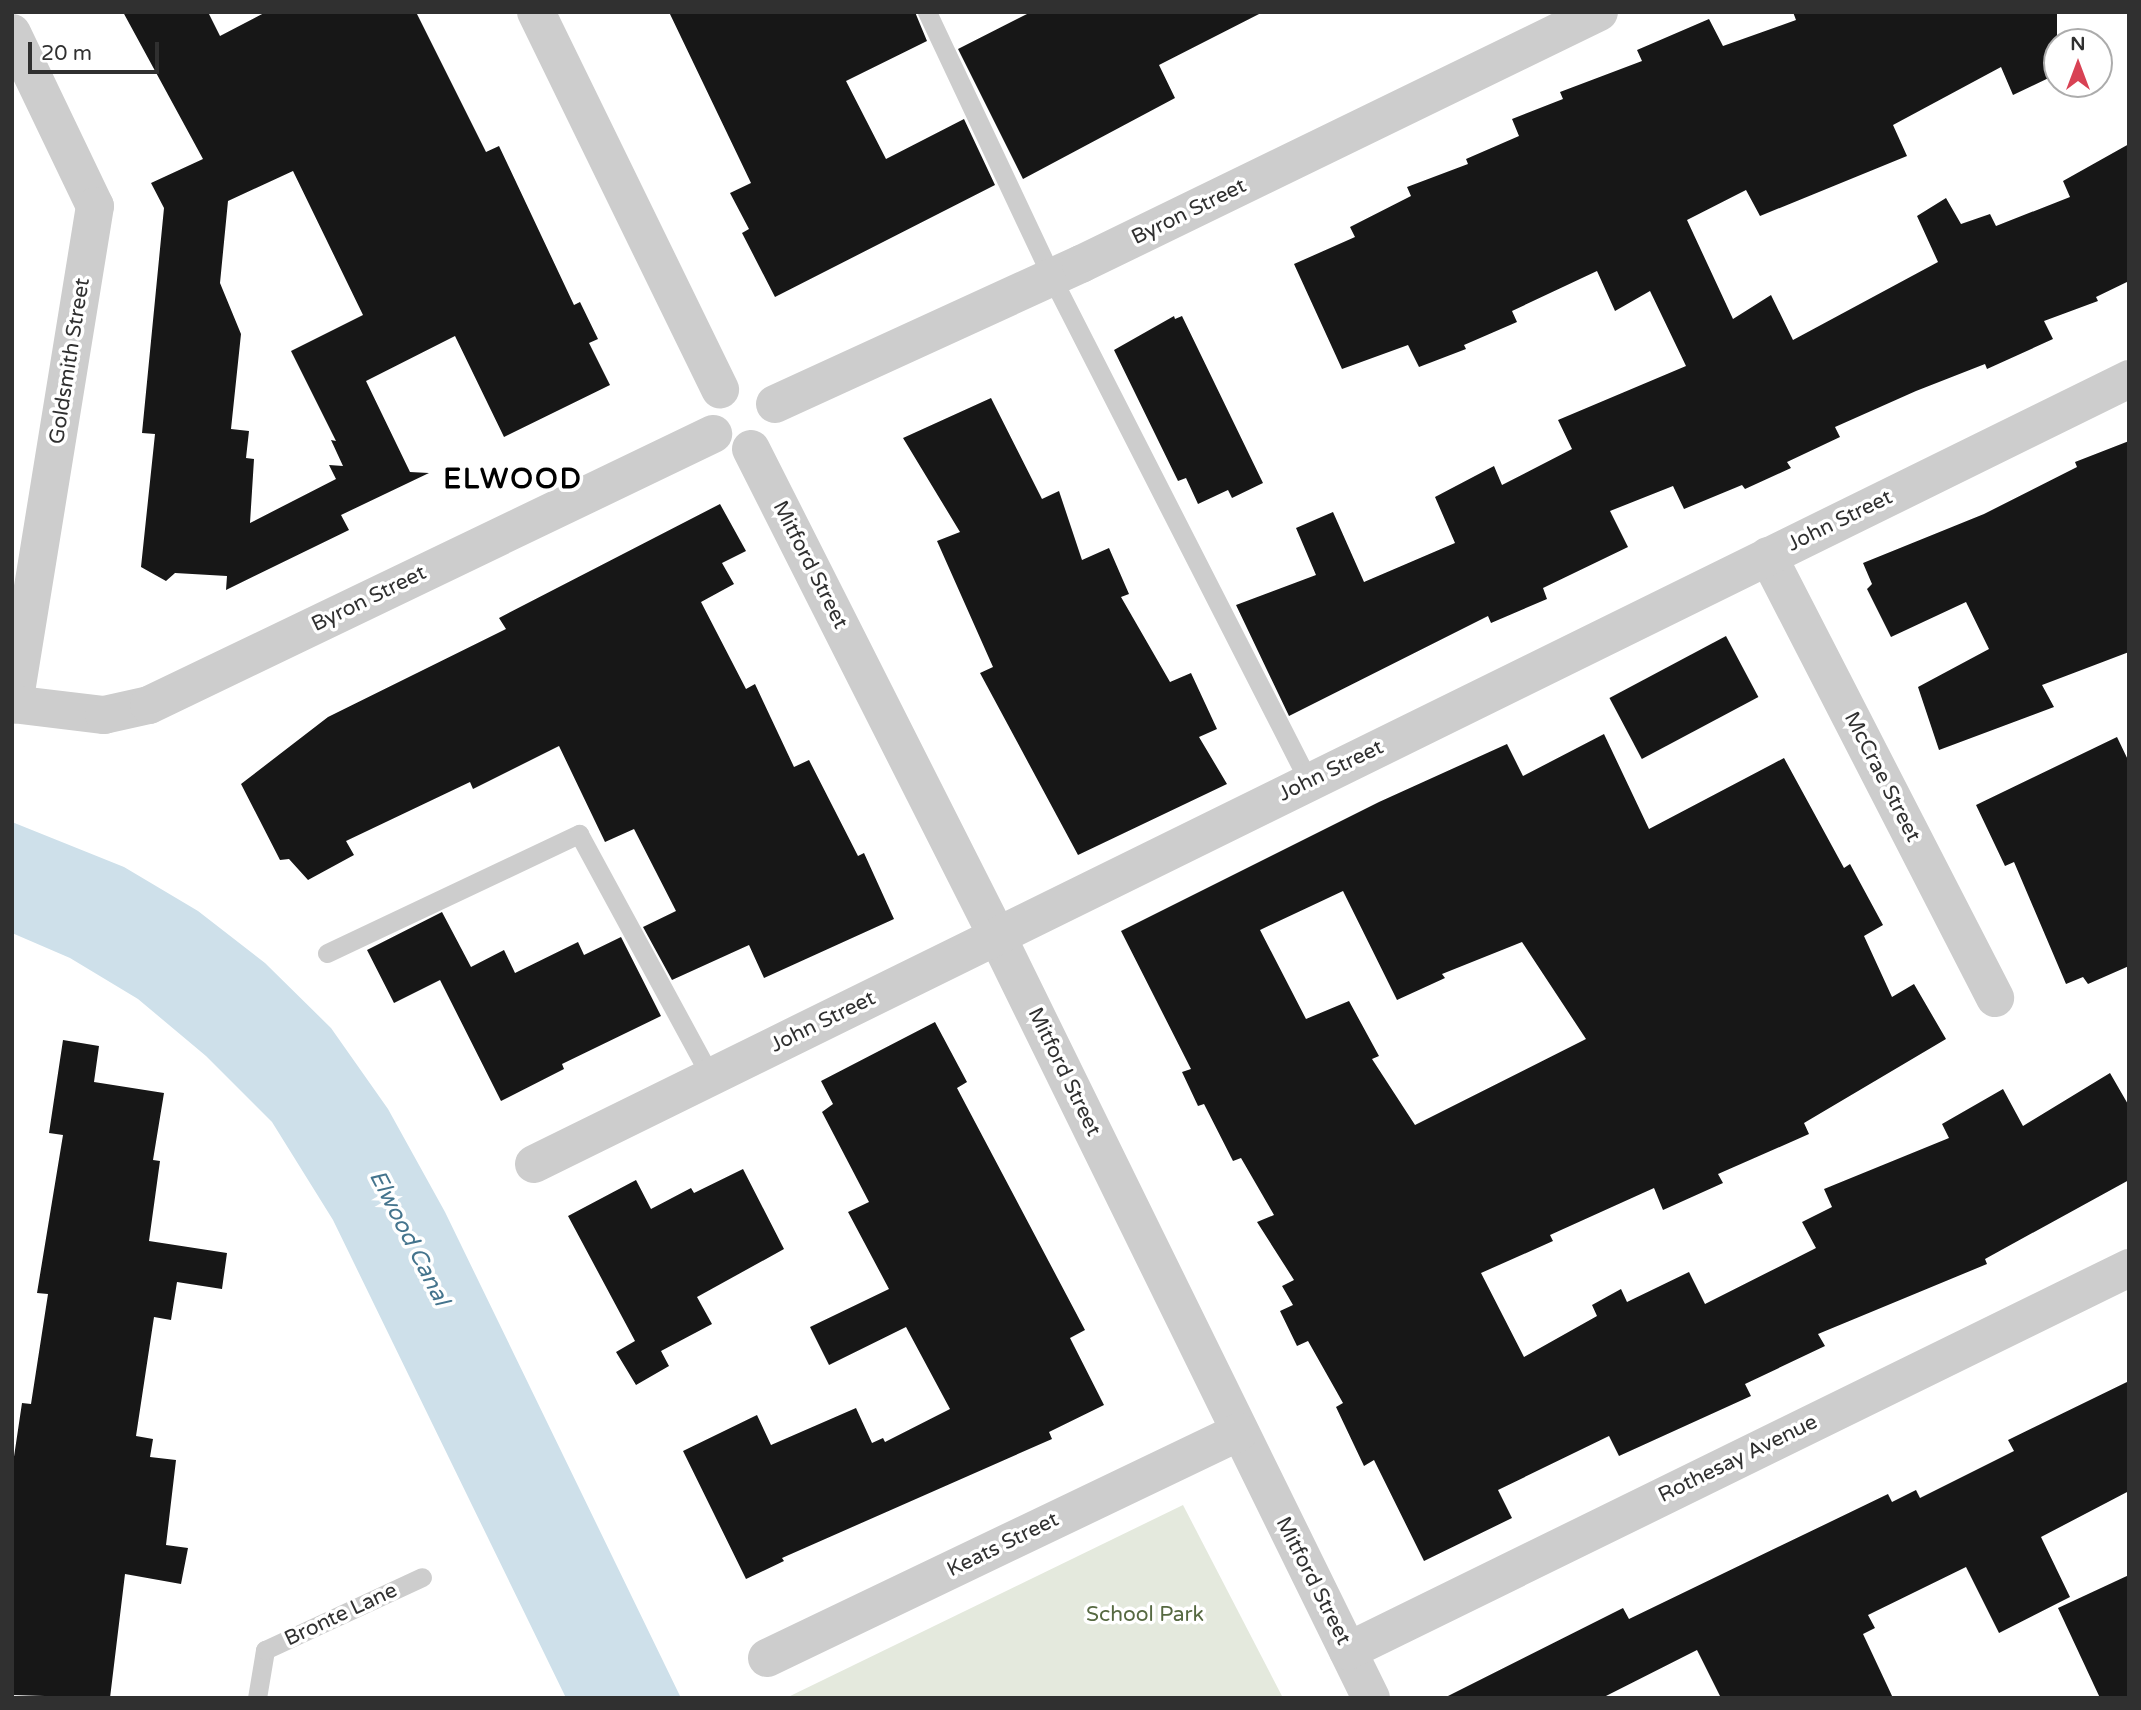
<!DOCTYPE html>
<style>
body{margin:0}
#map{position:relative;width:2141px;height:1710px;overflow:hidden;background:#fff;font-family:"Varela Round",sans-serif}
div>[style]{position:absolute}
[style*='--x']{left:calc(var(--x)*1px);top:calc(var(--y)*1px);width:calc(var(--w)*1px);rotate:calc(var(--a)*1deg)}
.green>*{inset:0;background:#e4e9dd}
.water>*{inset:0;background:#cee0ea}
.building>*{inset:0;background:#171717;transform-origin:0 0}
.service>*{height:19px;margin:-9.5px;padding:0 9.5px;transform-origin:9.5px;border-radius:9.5px;background:#cdcdcd}
.minor>*{height:38px;margin:-19px;padding:0 19px;transform-origin:19px;border-radius:19px;background:#cdcdcd}
span{translate:-50% -50%;white-space:nowrap;text-align:center;line-height:1.15;-webkit-text-stroke:7px #fff;paint-order:stroke}
.street-label{font-size:21px;color:#303030}
.park-label{font-size:21px;color:#566941}
.water-label{font-size:23px;color:#44748d;font-style:italic}
.district-label{font-size:28px;color:#000;font-weight:700;letter-spacing:2px}
.frame{position:absolute;inset:0;border:14px solid #303030;pointer-events:none}
.north{position:absolute;left:2043px;top:28px;width:70px;height:70px;box-sizing:border-box;background:#fff;border:2px solid #acacac;border-radius:50%;rotate:0deg;font-size:19px;font-weight:700;line-height:28px;text-align:center;color:#303030}
.north::after{content:'';display:block;margin:auto;width:24px;height:32px;background:#d84254;clip-path:polygon(50% 0,100% 100%,50% 72%,0 100%)}
.scale{position:absolute;left:28px;top:42px;width:131px;height:32px;box-sizing:border-box;border:4px solid #303030;border-top:0;padding-left:9px;font-size:21px;line-height:24px;white-space:nowrap;color:#303030;-webkit-text-stroke:5px #fff;paint-order:stroke}
</style>
<div id="map">
<div class="green">
<i style="clip-path:polygon(1183px 1505px,1283px 1698px,786px 1698px)"></i>
</div>
<div class="water">
<i style="clip-path:polygon(12px 822px,124px 867px,198px 911px,265px 963px,331px 1028px,388px 1109px,445px 1212px,681px 1698px,566px 1698px,333px 1220px,272px 1122px,206px 1056px,138px 999px,70px 958px,12px 933px)"></i>
</div>
<div class="building">
<i style="clip-path:polygon(evenodd,123px 12px,208px 12px,220px 36px,266px 12px,416px 12px,486px 152px,499px 146px,574px 305px,580px 302px,598px 339px,589px 343px,610px 385px,504px 437px,455px 336px,366px 381px,410px 472px,429px 473px,341px 515px,349px 530px,226px 590px,227px 576px,175px 573px,166px 581px,141px 567px,155px 434px,142px 433px,164px 208px,151px 183px,203px 159px,123px 12px,293px 171px,363px 315px,291px 351px,336px 441px,331px 440px,343px 466px,329px 465px,336px 479px,250px 523px,254px 459px,246px 458px,249px 431px,231px 429px,241px 334px,220px 283px,228px 201px,293px 171px)"></i>
<i style="clip-path:polygon(669px 12px,915px 12px,927px 41px,846px 81px,886px 159px,964px 119px,995px 185px,775px 297px,742px 233px,749px 229px,730px 193px,751px 183px)"></i>
<i style="clip-path:polygon(1031px 12px,1263px 12px,1159px 65px,1175px 98px,1023px 179px,958px 49px)"></i>
<i style="clip-path:polygon(1793px 12px,2057px 12px,2057px 74px,2013px 95px,2001px 67px,1893px 125px,1907px 156px,1760px 216px,1746px 190px,1687px 220px,1733px 319px,1771px 295px,1793px 340px,1938px 262px,1917px 216px,1946px 198px,1961px 224px,1990px 214px,1996px 226px,2070px 197px,2063px 181px,2129px 144px,2129px 281px,2096px 297px,2098px 301px,2044px 321px,2053px 339px,1987px 369px,1985px 364px,1916px 391px,1835px 427px,1840px 437px,1787px 462px,1791px 468px,1745px 489px,1742px 485px,1684px 509px,1673px 486px,1610px 511px,1628px 547px,1543px 588px,1547px 599px,1491px 623px,1488px 616px,1289px 716px,1236px 605px,1316px 575px,1296px 528px,1333px 512px,1364px 582px,1455px 543px,1435px 497px,1494px 466px,1502px 485px,1572px 449px,1558px 420px,1686px 366px,1650px 291px,1615px 311px,1597px 271px,1512px 311px,1517px 322px,1464px 345px,1466px 349px,1419px 367px,1408px 345px,1342px 369px,1294px 264px,1355px 237px,1350px 227px,1411px 196px,1407px 187px,1468px 164px,1466px 159px,1519px 136px,1512px 119px,1563px 99px,1560px 92px,1642px 61px,1637px 50px,1709px 19px,1723px 46px,1796px 20px)"></i>
<i style="clip-path:polygon(1174px 316px,1175px 319px,1182px 316px,1263px 483px,1232px 498px,1228px 490px,1198px 504px,1186px 478px,1178px 481px,1114px 350px)"></i>
<i style="clip-path:polygon(991px 398px,1042px 499px,1059px 491px,1082px 560px,1109px 548px,1129px 594px,1121px 597px,1170px 682px,1191px 673px,1217px 729px,1199px 737px,1227px 784px,1078px 855px,980px 673px,993px 667px,937px 541px,960px 532px,903px 438px)"></i>
<i style="clip-path:polygon(2129px 441px,2129px 652px,2042px 685px,2054px 707px,1939px 750px,1918px 687px,1989px 649px,1966px 602px,1891px 637px,1867px 589px,1872px 584px,1863px 563px,1984px 514px,2077px 467px,2075px 462px)"></i>
<i style="clip-path:polygon(720px 504px,746px 551px,722px 563px,734px 584px,701px 602px,746px 689px,755px 684px,794px 767px,809px 760px,858px 856px,864px 853px,894px 919px,764px 978px,749px 945px,672px 980px,643px 927px,676px 911px,634px 829px,605px 842px,559px 746px,473px 789px,470px 782px,346px 841px,354px 855px,308px 880px,289px 859px,280px 860px,241px 784px,328px 717px,506px 629px,499px 618px)"></i>
<i style="left:1726px;top:636px;width:69px;height:132px;rotate:62deg"></i>
<i style="clip-path:polygon(evenodd,1604px 734px,1649px 829px,1784px 758px,1844px 868px,1850px 864px,1883px 925px,1864px 936px,1892px 997px,1914px 984px,1946px 1039px,1804px 1123px,1809px 1134px,1718px 1174px,1723px 1183px,1663px 1210px,1654px 1188px,1550px 1235px,1553px 1241px,1481px 1273px,1524px 1357px,1597px 1316px,1592px 1305px,1621px 1289px,1627px 1302px,1689px 1272px,1705px 1304px,1816px 1248px,1802px 1222px,1832px 1207px,1824px 1189px,1949px 1138px,1942px 1124px,2003px 1089px,2023px 1126px,2110px 1073px,2129px 1106px,2129px 1180px,1985px 1259px,1987px 1264px,1818px 1334px,1825px 1346px,1745px 1384px,1751px 1396px,1619px 1456px,1609px 1436px,1498px 1490px,1512px 1518px,1424px 1561px,1374px 1460px,1364px 1466px,1336px 1407px,1343px 1403px,1308px 1341px,1297px 1346px,1280px 1311px,1293px 1305px,1282px 1286px,1294px 1280px,1257px 1222px,1274px 1215px,1241px 1158px,1233px 1161px,1204px 1104px,1198px 1106px,1182px 1072px,1191px 1069px,1121px 931px,1379px 802px,1507px 744px,1523px 776px,1604px 734px,1343px 891px,1397px 1000px,1445px 978px,1442px 974px,1522px 942px,1586px 1039px,1415px 1125px,1372px 1059px,1379px 1056px,1349px 1001px,1306px 1019px,1260px 930px,1343px 891px)"></i>
<i style="clip-path:polygon(2117px 737px,2129px 762px,2129px 966px,2088px 984px,2083px 977px,2066px 984px,2014px 862px,2005px 866px,1976px 805px)"></i>
<i style="clip-path:polygon(442px 912px,471px 967px,504px 950px,515px 973px,578px 942px,584px 955px,621px 937px,661px 1016px,562px 1064px,564px 1069px,501px 1101px,440px 980px,394px 1003px,367px 950px)"></i>
<i style="clip-path:polygon(935px 1022px,967px 1082px,957px 1088px,1085px 1330px,1070px 1338px,1104px 1405px,1049px 1432px,1052px 1439px,782px 1558px,784px 1561px,746px 1579px,683px 1451px,757px 1415px,771px 1445px,856px 1408px,872px 1443px,883px 1438px,885px 1442px,950px 1409px,906px 1327px,829px 1365px,810px 1327px,889px 1289px,848px 1212px,869px 1202px,822px 1112px,833px 1104px,821px 1081px)"></i>
<i style="clip-path:polygon(63px 1040px,99px 1046px,94px 1082px,164px 1093px,153px 1160px,160px 1161px,149px 1241px,227px 1253px,222px 1289px,177px 1282px,171px 1320px,154px 1317px,136px 1436px,153px 1439px,150px 1457px,176px 1460px,166px 1545px,188px 1548px,181px 1584px,125px 1574px,110px 1698px,12px 1695px,12px 1470px,22px 1403px,31px 1404px,48px 1294px,37px 1293px,63px 1135px,49px 1133px)"></i>
<i style="clip-path:polygon(743px 1169px,784px 1249px,697px 1297px,712px 1324px,661px 1351px,669px 1366px,636px 1385px,616px 1352px,635px 1341px,568px 1216px,636px 1180px,651px 1209px,691px 1188px,694px 1193px)"></i>
<i style="clip-path:polygon(2129px 1381px,2129px 1491px,2041px 1537px,2070px 1597px,1999px 1633px,1966px 1567px,1868px 1615px,1875px 1628px,1863px 1634px,1893px 1698px,1721px 1698px,1697px 1650px,1602px 1698px,1444px 1698px,1623px 1608px,1629px 1619px,1888px 1494px,1892px 1502px,1916px 1490px,1920px 1498px,2014px 1451px,2008px 1440px)"></i>
<i style="clip-path:polygon(2129px 1575px,2129px 1698px,2100px 1698px,2058px 1608px)"></i>
</div>
<div class="service">
<i style="--x:927;--y:12;--w:292;--a:64.8"></i>
<i style="--x:1051;--y:276;--w:568;--a:62.98"></i>
<i style="--x:327;--y:953;--w:279;--a:-25.3"></i>
<i style="--x:579;--y:834;--w:277;--a:61.5"></i>
<i style="--x:257;--y:1698;--w:49;--a:-80.5"></i>
<i style="--x:265;--y:1650;--w:173;--a:-24.9"></i>
</div>
<div class="minor">
<i style="--x:536;--y:12;--w:420;--a:64"></i>
<i style="--x:12;--y:33;--w:192;--a:64.4"></i>
<i style="--x:95;--y:206;--w:505;--a:99.24"></i>
<i style="--x:775;--y:404;--w:337;--a:-24.6"></i>
<i style="--x:1081;--y:264;--w:576;--a:-25.94"></i>
<i style="--x:751;--y:449;--w:546;--a:63.2"></i>
<i style="--x:997;--y:936;--w:849;--a:63.86"></i>
<i style="--x:1768;--y:556;--w:497;--a:62.8"></i>
<i style="--x:12;--y:704;--w:93;--a:6.8"></i>
<i style="--x:104;--y:715;--w:46;--a:-12.5"></i>
<i style="--x:149;--y:705;--w:626;--a:-25.66"></i>
<i style="--x:534;--y:1164;--w:1778;--a:-26.2"></i>
<i style="--x:1348;--y:1651;--w:870;--a:-26.12"></i>
<i style="--x:767;--y:1658;--w:523;--a:-25.59"></i>
</div>
<div class="street-label">
<span style="left:1189px;top:212px;rotate:-26deg">Byron Street</span>
<span style="left:70px;top:361px;rotate:-81deg">Goldsmith Street</span>
<span style="left:1840px;top:521px;rotate:-26deg">John Street</span>
<span style="left:810px;top:565px;rotate:63deg">Mitford Street</span>
<span style="left:369px;top:599px;rotate:-26deg">Byron Street</span>
<span style="left:1331px;top:771px;rotate:-26deg">John Street</span>
<span style="left:1882px;top:777px;rotate:63deg">McCrae Street</span>
<span style="left:823px;top:1022px;rotate:-26deg">John Street</span>
<span style="left:1064px;top:1072px;rotate:64deg">Mitford Street</span>
<span style="left:1738px;top:1459px;rotate:-26deg">Rothesay Avenue</span>
<span style="left:1003px;top:1545px;rotate:-26deg">Keats Street</span>
<span style="left:1313px;top:1581px;rotate:63deg">Mitford Street</span>
<span style="left:341px;top:1615px;rotate:-25deg">Bronte Lane</span>
</div>
<div class="park-label">
<span style="left:1145px;top:1615px">School Park</span>
</div>
<div class="water-label">
<span style="left:409px;top:1238px;rotate:63deg">Elwood Canal</span>
</div>
<div class="district-label">
<span style="left:513px;top:479px">ELWOOD</span>
</div>
<div class="frame"></div>
<div class="north">N</div>
<div class="scale">20 m</div>
</div>
